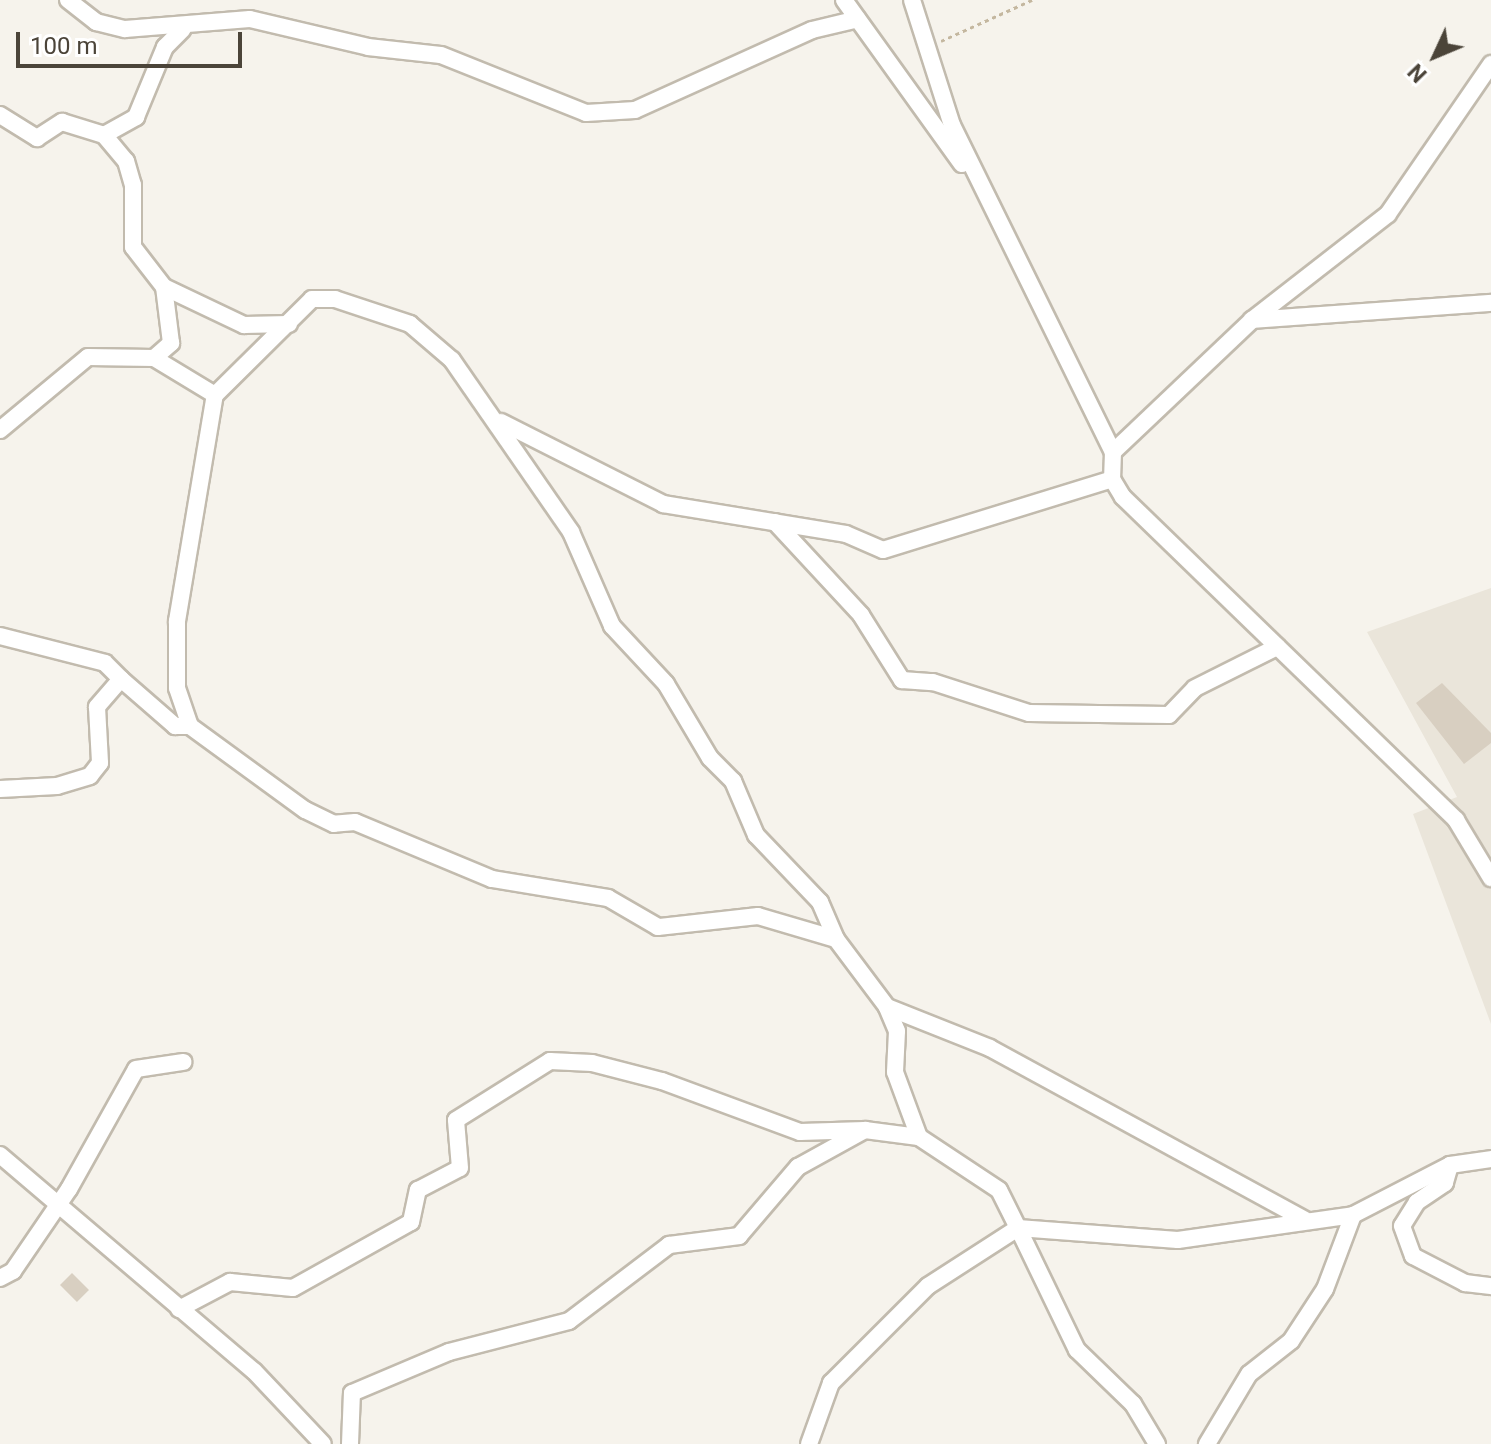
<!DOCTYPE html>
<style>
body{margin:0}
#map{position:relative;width:1491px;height:1444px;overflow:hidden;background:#f6f3ec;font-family:Roboto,sans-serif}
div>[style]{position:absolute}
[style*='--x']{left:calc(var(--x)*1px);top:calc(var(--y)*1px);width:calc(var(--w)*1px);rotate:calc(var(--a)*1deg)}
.residential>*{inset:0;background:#eae5da}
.building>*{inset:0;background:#d8cfc1;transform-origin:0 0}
.path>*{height:3px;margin-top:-1.5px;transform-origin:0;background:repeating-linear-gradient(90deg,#c4b79f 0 4px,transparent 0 8px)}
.roads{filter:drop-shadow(2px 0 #c2bbae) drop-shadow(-2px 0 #c2bbae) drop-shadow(0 2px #c2bbae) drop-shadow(0 -2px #c2bbae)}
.street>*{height:16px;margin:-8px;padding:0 8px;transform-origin:8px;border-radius:8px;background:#fff}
span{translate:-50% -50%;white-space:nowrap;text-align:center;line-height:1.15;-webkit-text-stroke:7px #fff;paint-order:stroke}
.north{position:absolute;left:1395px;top:16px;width:80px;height:80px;-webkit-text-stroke:6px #fff;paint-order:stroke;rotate:226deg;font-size:22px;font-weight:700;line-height:32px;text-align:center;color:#4b4439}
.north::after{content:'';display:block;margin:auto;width:28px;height:36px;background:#4b4439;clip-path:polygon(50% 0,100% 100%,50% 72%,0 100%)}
.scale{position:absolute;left:16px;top:32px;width:226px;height:36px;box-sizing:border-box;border:4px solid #4b4439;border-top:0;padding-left:10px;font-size:24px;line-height:28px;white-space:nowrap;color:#4b4439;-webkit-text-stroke:6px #fff;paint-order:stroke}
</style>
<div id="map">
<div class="residential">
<i style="clip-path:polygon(1491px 588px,1491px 1024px,1413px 814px,1457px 797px,1367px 632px)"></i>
</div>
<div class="building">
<i style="clip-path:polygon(1442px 683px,1491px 733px,1491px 743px,1464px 764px,1416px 703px)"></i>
<i style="left:72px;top:1273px;width:24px;height:17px;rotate:45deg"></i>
</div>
<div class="path">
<i style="--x:941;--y:41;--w:100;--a:-24.3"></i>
</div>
<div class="roads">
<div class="street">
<i style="--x:68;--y:0;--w:36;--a:38"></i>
<i style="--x:96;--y:22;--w:30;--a:14"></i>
<i style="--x:125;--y:29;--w:125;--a:-4.6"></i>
<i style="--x:250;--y:19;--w:121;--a:13.3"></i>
<i style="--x:368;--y:47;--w:73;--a:6.3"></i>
<i style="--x:441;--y:55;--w:156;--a:21.8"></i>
<i style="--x:586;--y:113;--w:49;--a:-3.5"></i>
<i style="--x:635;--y:110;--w:194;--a:-24.3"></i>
<i style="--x:812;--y:30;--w:47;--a:-13.4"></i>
<i style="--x:844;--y:0;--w:202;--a:54.3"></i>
<i style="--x:912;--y:0;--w:131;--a:72.3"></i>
<i style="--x:952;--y:125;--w:364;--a:63.8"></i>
<i style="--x:1113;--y:452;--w:27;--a:92"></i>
<i style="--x:1112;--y:479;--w:21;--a:59"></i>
<i style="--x:1123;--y:497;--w:464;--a:44.1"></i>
<i style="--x:1456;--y:820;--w:68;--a:58.9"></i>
<i style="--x:0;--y:115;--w:44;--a:31.9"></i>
<i style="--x:37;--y:138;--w:30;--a:-33"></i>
<i style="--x:62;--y:122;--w:44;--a:17.2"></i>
<i style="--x:104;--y:135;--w:37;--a:-29"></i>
<i style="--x:136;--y:117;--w:76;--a:-67.5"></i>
<i style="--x:165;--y:47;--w:25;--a:-45"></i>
<i style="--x:104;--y:135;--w:34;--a:50"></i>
<i style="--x:126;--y:161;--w:25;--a:74"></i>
<i style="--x:133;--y:185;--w:62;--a:90"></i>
<i style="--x:133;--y:247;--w:51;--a:52.2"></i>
<i style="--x:164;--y:287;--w:89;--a:25.4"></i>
<i style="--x:244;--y:325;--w:45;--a:-1.3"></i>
<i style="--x:1252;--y:320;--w:172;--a:-37.9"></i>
<i style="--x:1388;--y:214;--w:182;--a:-55.5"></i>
<i style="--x:154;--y:358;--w:23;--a:-41"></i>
<i style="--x:171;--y:343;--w:56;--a:-97.1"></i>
<i style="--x:501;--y:422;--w:182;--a:26.8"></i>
<i style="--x:663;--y:504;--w:185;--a:9.3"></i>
<i style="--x:846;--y:534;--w:40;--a:23.4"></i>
<i style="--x:883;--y:550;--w:240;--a:-17.2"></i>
<i style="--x:0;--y:430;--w:114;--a:-39.7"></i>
<i style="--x:88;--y:357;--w:66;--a:0.9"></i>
<i style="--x:154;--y:358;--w:71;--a:31.2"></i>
<i style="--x:1113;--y:452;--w:192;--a:-43.5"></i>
<i style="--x:1252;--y:320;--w:240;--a:-4.1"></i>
<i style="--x:775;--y:522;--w:127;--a:47.2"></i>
<i style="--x:861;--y:615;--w:77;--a:57.8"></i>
<i style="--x:902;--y:680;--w:31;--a:4"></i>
<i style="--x:933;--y:682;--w:101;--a:17.9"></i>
<i style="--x:1029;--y:713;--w:140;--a:0.8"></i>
<i style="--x:1169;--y:715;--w:37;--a:-46"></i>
<i style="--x:1195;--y:688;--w:92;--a:-26.6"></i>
<i style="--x:0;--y:636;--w:108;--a:14.4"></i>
<i style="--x:105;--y:663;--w:23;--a:45"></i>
<i style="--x:121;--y:679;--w:37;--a:131"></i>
<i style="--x:97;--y:707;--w:56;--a:86.9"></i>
<i style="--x:100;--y:763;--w:16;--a:128"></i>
<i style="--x:90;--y:776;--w:34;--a:163"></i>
<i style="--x:57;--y:786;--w:57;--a:177"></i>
<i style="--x:121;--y:679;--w:72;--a:41"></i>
<i style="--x:175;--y:726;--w:15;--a:0"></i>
<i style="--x:836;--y:939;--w:81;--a:-163.6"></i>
<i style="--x:758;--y:916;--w:101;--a:173.7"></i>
<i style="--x:658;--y:927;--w:58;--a:-149.9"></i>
<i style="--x:608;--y:898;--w:118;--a:-170.7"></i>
<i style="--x:492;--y:879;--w:148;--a:-157.4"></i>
<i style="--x:355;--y:822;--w:21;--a:175"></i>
<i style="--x:334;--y:824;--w:32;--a:-154"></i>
<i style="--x:305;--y:810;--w:142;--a:-143.9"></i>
<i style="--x:190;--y:726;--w:40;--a:-108.9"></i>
<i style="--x:177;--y:688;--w:67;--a:-90"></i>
<i style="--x:177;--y:621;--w:229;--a:-80.5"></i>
<i style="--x:215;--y:395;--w:136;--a:-44.7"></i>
<i style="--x:312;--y:299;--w:23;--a:0"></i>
<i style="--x:335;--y:299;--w:79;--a:18.4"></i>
<i style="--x:410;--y:324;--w:55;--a:40.6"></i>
<i style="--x:452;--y:360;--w:209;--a:55.3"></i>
<i style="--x:571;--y:532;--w:103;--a:66.4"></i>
<i style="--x:612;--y:626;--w:79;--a:47"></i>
<i style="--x:666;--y:684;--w:86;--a:59.3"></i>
<i style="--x:710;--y:758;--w:33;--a:45"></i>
<i style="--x:733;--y:781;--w:59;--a:66.9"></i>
<i style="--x:756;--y:835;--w:93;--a:46.3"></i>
<i style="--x:820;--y:902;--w:40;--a:66.6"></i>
<i style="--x:836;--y:939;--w:85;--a:53.1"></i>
<i style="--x:887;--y:1007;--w:111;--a:21.7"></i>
<i style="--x:990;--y:1048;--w:358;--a:28.6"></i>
<i style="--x:0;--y:1155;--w:333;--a:40.4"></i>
<i style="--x:254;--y:1371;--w:100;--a:46.6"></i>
<i style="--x:1450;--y:1165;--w:19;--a:106"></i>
<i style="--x:1445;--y:1183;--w:34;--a:146"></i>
<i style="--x:1417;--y:1202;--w:28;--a:122"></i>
<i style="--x:1402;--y:1226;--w:32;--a:70"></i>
<i style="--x:1413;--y:1256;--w:59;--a:27.4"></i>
<i style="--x:1465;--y:1283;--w:26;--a:7"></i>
<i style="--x:1353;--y:1215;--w:109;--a:-27.3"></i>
<i style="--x:1450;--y:1165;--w:41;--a:-8.3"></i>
<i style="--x:0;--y:1278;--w:15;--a:-28"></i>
<i style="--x:13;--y:1271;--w:99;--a:-55.7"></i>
<i style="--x:69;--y:1189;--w:137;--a:-60.8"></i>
<i style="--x:136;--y:1069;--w:48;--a:-8.5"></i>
<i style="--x:179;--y:1309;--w:58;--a:-27.9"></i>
<i style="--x:230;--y:1282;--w:63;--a:5.4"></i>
<i style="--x:293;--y:1288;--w:135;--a:-29.2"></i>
<i style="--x:411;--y:1222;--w:33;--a:-78"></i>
<i style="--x:418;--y:1190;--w:47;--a:-27.6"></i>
<i style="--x:460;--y:1168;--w:48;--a:-94.8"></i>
<i style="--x:456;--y:1120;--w:111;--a:-32.1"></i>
<i style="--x:550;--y:1061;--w:42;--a:2.7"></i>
<i style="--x:592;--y:1063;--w:72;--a:14.4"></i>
<i style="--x:662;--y:1081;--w:147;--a:20.3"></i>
<i style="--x:800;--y:1132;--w:65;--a:-1.8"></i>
<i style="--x:350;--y:1444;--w:51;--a:-87.8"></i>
<i style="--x:352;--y:1393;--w:105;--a:-22.9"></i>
<i style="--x:449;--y:1352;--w:124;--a:-14.5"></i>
<i style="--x:569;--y:1321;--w:126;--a:-37.2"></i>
<i style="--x:669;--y:1245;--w:71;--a:-7.3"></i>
<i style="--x:739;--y:1236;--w:91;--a:-49.5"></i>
<i style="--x:798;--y:1167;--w:77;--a:-28.9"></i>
<i style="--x:865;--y:1130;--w:54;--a:7.4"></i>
<i style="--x:809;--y:1444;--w:65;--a:-70.2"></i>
<i style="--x:831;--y:1383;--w:137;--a:-45"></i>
<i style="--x:928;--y:1286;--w:107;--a:-32.8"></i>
<i style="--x:1018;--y:1228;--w:42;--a:-116.6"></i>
<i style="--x:999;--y:1190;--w:96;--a:-146.5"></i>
<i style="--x:919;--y:1137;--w:69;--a:-110.3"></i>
<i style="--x:895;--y:1072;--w:41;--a:-87.2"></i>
<i style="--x:897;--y:1031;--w:26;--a:-113"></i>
<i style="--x:1157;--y:1444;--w:47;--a:-121"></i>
<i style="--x:1133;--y:1404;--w:78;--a:-136"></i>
<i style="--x:1077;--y:1350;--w:136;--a:-115.8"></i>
<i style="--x:1018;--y:1228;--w:160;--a:4.3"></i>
<i style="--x:1178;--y:1240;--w:177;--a:-8.1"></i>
<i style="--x:1353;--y:1215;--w:79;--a:110.7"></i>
<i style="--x:1325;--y:1289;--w:62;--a:123.2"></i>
<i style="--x:1291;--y:1341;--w:53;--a:141.8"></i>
<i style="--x:1249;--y:1374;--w:82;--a:121"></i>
</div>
</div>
<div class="north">N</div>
<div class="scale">100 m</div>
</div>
